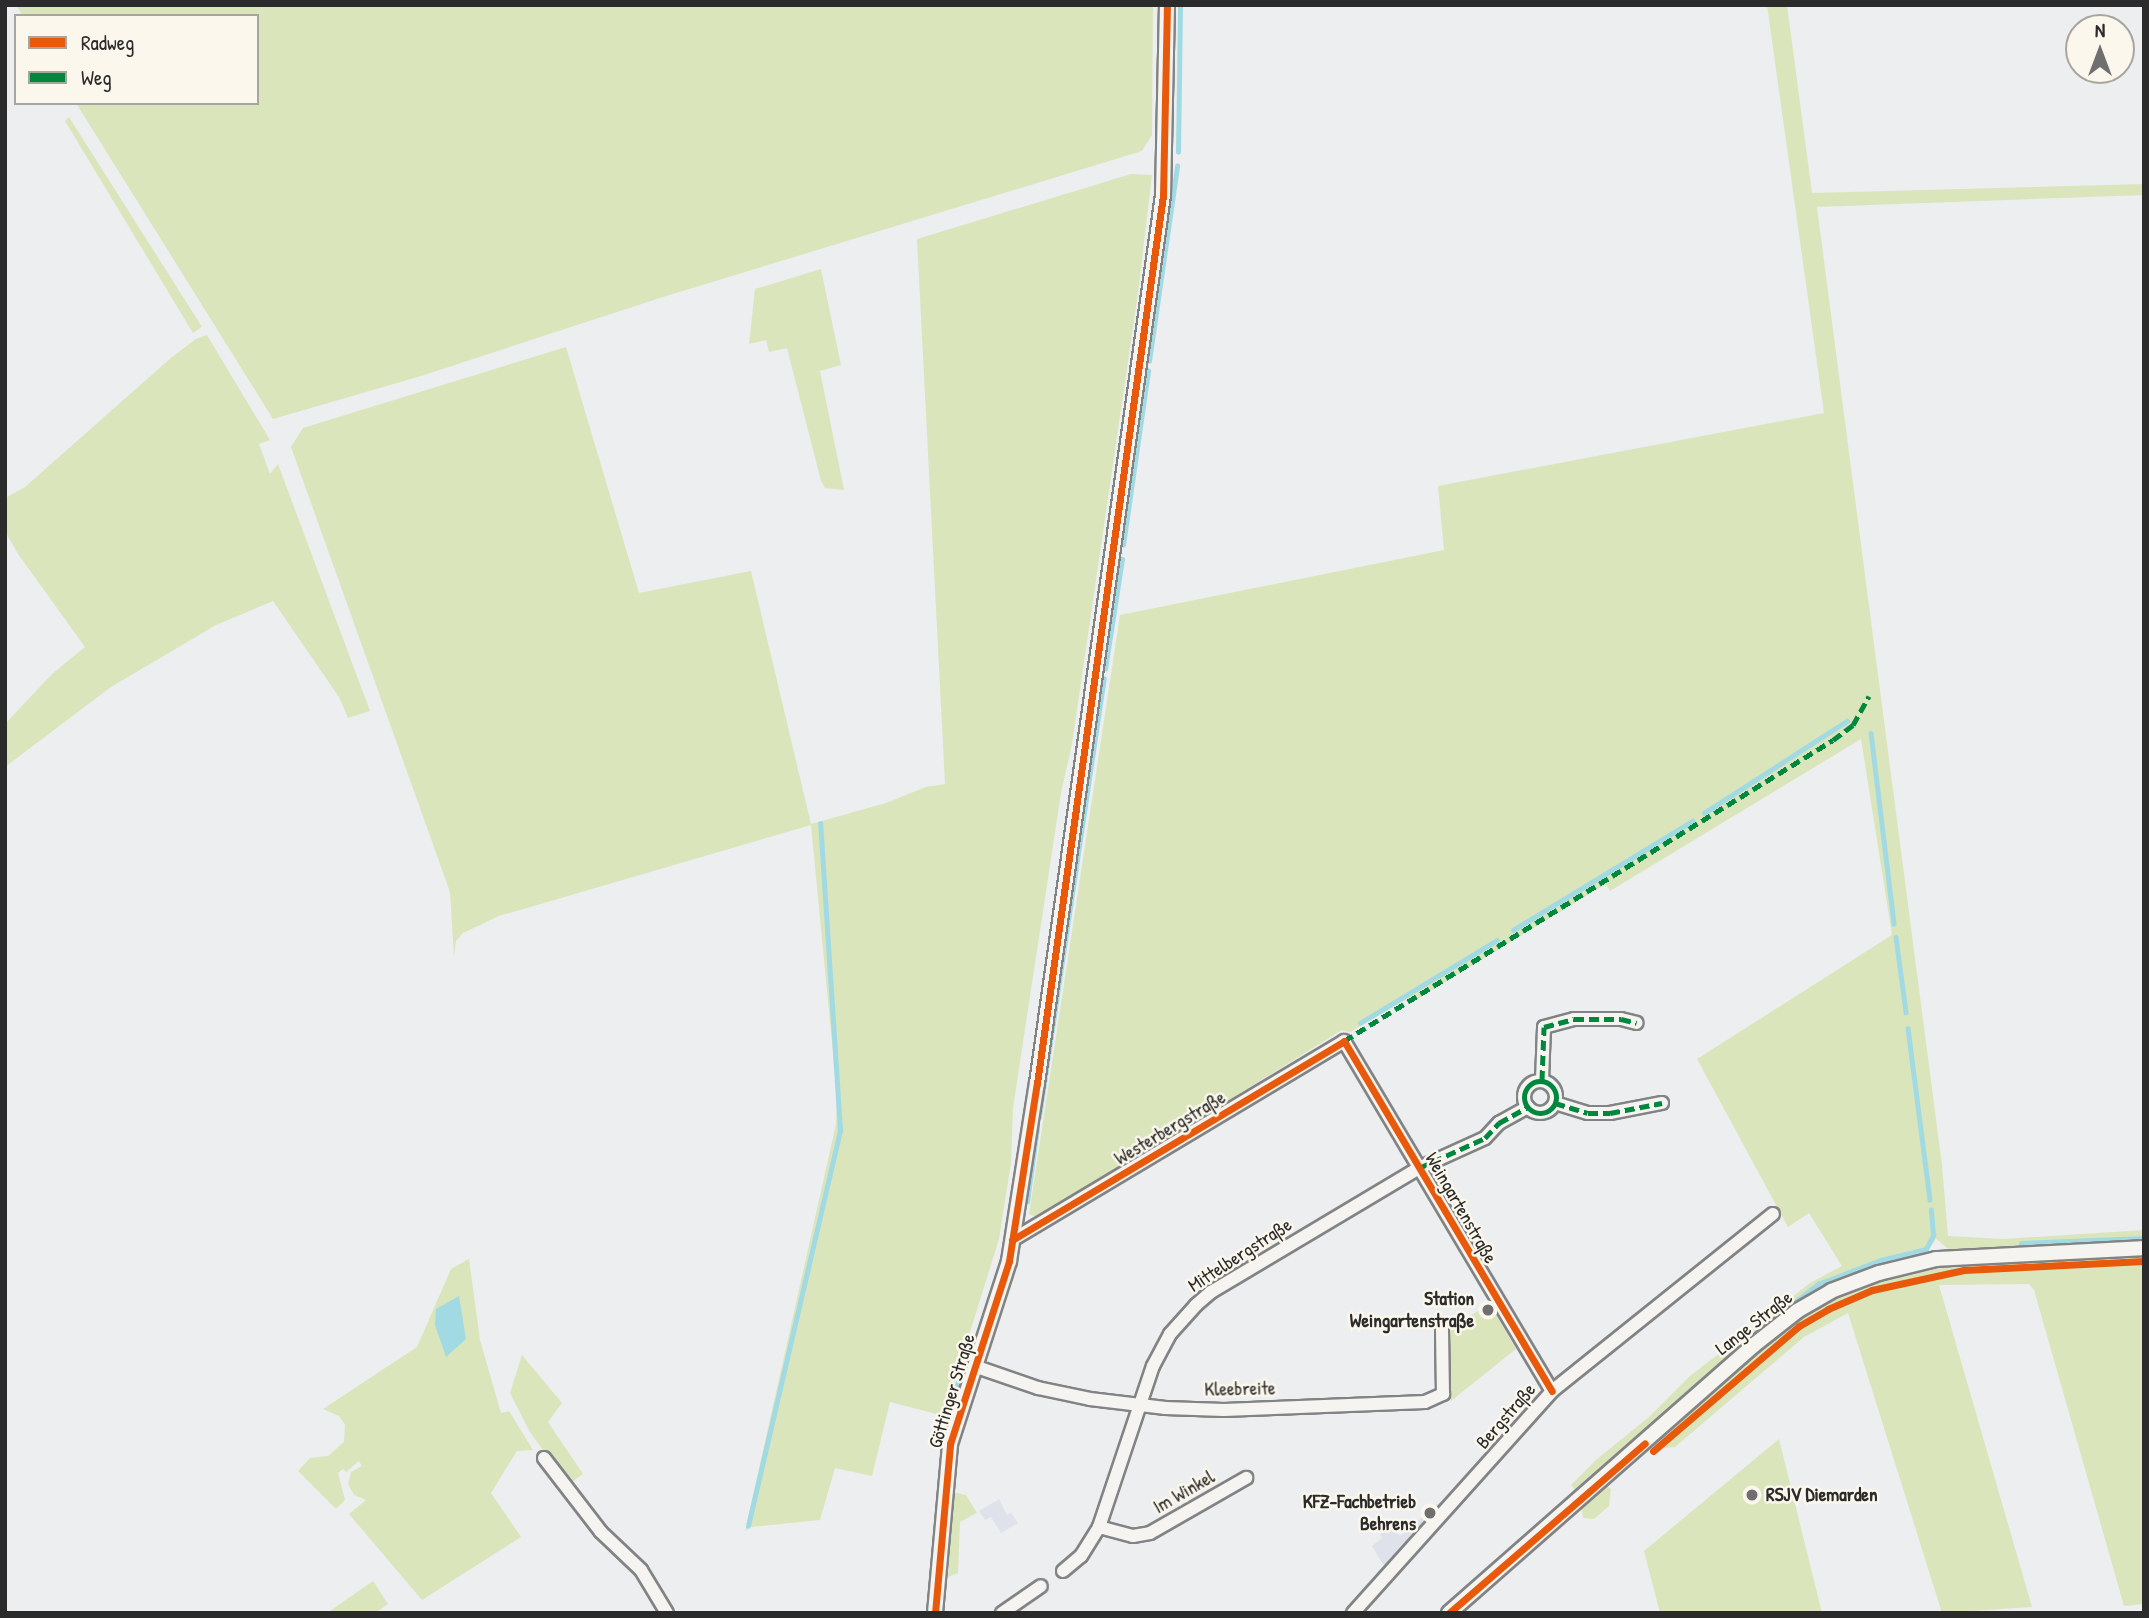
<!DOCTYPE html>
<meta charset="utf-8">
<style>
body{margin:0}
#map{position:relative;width:2149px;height:1618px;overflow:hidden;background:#edeef0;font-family:"Patrick Hand",sans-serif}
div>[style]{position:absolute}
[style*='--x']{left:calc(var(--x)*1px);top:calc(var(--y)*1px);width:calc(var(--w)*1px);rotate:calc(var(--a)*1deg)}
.built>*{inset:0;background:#dfe2eb}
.green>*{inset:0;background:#dae5bc}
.water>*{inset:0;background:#a2dae3}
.stream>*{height:4.5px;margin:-2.25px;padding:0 2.25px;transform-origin:2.25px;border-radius:2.25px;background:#a2dae3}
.roads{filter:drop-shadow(2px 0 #828384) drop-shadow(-2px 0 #828384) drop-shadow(0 2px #828384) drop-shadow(0 -2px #828384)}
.minor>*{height:12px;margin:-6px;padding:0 6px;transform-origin:6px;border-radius:6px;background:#f5f4f1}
.minor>.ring{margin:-6px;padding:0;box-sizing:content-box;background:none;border:12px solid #f5f4f1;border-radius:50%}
.tertiary>*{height:14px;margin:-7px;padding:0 7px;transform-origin:7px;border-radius:7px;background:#f5f4f1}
.quiet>*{height:5px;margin-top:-2.5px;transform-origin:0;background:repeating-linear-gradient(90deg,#00873e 0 10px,transparent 0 15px)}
.quiet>.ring{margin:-2.5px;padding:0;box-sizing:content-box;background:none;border:5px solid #00873e;border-radius:50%}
.cycleway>*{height:7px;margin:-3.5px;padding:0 3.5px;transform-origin:3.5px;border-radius:3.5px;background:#e8590c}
.dots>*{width:19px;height:19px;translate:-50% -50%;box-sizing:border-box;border:4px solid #fbf7ec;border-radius:50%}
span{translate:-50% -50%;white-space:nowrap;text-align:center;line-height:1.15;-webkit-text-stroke:5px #fbf7ec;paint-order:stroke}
.street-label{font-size:19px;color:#2b2b2b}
.poi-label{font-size:19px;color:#2b2b2b;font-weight:700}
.right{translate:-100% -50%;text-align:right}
.left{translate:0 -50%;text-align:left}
.frame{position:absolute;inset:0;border:7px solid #2b2b2b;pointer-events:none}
.legend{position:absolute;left:14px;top:14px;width:245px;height:91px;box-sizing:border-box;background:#fbf7ec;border:2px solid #a8a59f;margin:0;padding:9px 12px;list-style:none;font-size:21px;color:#2b2b2b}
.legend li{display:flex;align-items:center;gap:14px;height:35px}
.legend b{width:35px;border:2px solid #a8a59f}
.north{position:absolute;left:2065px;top:14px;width:70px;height:70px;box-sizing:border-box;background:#fbf7ec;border:2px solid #a8a59f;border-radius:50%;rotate:0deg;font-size:19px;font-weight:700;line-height:28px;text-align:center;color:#2b2b2b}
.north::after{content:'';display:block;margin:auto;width:24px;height:32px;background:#6f6f70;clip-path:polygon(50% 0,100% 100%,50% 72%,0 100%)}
</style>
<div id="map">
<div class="built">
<i style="clip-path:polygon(999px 1499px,1007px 1515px,1011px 1513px,1018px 1523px,1001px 1533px,991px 1517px,985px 1520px,979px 1511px)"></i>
<i style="clip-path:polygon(1441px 1501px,1447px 1502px,1386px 1569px,1372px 1546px,1382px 1538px,1380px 1534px,1391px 1526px,1400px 1536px)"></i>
</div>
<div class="green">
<i style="clip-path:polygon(16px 5px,1153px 5px,1152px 135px,1142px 151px,663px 297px,421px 376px,273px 419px,76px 103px,257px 103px,257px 16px,23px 16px)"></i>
<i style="clip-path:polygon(1767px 5px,1787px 5px,1812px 193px,2144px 184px,2144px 195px,1817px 207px,1942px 1165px,1948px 1236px,2003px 1239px,2144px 1230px,2144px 1242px,1950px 1250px,1936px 1239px,1925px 1255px,1850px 1276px,1827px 1286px,1720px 1363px,1575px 1490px,1571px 1485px,1597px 1459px,1649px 1417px,1690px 1376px,1810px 1283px,1842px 1266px,1809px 1213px,1788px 1227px,1697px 1059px,1892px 935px,1861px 739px,1610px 891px,1606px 884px,1411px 1003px,1407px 999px,1350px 1032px,1342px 1030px,1086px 1188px,1036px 1217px,1029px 1214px,1120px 615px,1444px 550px,1438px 486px,1824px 413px)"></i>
<i style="clip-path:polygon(69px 117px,202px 327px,193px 333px,65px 121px)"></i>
<i style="clip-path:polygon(1131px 174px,1152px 175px,1138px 293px,1072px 744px,1061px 793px,1013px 1108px,1011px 1163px,999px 1239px,944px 1416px,890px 1402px,872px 1476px,835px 1468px,820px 1520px,751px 1527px,745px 1531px,836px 1124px,837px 1094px,811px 825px,499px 916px,463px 933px,456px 941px,454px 957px,450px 892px,291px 447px,303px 428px,566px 347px,639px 593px,751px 571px,811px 824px,886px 803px,926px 787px,945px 784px,917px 239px)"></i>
<i style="clip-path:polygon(821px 269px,841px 365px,820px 371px,844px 490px,825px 488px,821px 481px,787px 348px,769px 352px,766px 340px,749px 344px,755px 289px)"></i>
<i style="clip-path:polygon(207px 335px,270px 440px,259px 444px,270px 474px,278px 464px,370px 711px,348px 718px,339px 697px,273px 601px,216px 625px,111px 687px,5px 767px,5px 724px,52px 674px,85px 647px,18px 554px,5px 531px,5px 498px,25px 487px,172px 357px,196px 339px)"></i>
<i style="clip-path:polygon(2144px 1254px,2144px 1604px,2124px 1606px,2034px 1290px,2029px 1284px,1939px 1285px,2032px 1607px,1942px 1613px,1848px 1313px,1804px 1337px,1675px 1447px,1664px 1448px,1659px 1442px,1659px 1438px,1787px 1326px,1818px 1306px,1847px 1292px,1913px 1271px,1957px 1264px)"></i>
<i style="clip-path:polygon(469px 1259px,480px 1340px,501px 1413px,509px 1411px,533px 1450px,517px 1451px,491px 1493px,521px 1537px,422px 1600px,349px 1514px,366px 1500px,354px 1495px,348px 1484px,351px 1472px,362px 1466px,359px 1461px,346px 1472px,343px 1469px,338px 1473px,345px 1500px,336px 1509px,298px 1471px,310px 1458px,328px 1456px,344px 1442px,345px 1425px,339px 1416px,323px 1409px,417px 1347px,451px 1269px)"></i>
<i style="clip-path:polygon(1482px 1309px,1486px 1315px,1494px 1311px,1516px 1349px,1451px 1401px,1446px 1393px,1446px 1329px)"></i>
<i style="clip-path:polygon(522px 1355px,562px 1403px,548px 1422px,583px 1474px,568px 1485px,530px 1432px,510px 1393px)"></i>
<i style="clip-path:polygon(1779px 1439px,1822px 1613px,1660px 1613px,1644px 1551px)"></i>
<i style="clip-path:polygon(1606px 1486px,1611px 1489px,1609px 1506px,1594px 1519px,1583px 1518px,1581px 1506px)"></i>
<i style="clip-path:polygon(953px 1492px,966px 1495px,977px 1513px,960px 1522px,958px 1573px,948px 1577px)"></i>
<i style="clip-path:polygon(373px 1581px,388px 1604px,375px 1613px,327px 1613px)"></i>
</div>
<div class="water">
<i style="clip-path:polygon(459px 1296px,466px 1339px,446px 1357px,435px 1325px,436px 1309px)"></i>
</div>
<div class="stream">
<i style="--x:1178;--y:152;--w:147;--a:-89.2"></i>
<i style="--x:1149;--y:361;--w:197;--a:-81.8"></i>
<i style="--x:1123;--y:545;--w:176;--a:-81.8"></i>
<i style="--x:1105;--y:669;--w:111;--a:-81.2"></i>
<i style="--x:1871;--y:733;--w:192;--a:83.1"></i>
<i style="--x:1704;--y:813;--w:170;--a:-32.8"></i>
<i style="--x:1513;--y:930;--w:210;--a:-31.3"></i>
<i style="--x:1896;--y:937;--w:76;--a:82.4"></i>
<i style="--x:1360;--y:1023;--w:160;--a:-31.2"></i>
<i style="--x:1908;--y:1028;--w:173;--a:82.7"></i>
<i style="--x:1039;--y:1117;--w:443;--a:-81.6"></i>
<i style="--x:1027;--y:1202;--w:75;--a:-82.3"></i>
<i style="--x:2021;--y:1243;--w:123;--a:-2.3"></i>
<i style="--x:1745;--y:1341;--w:93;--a:-38"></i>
<i style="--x:1818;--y:1284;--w:67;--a:-20.9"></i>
<i style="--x:1881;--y:1260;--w:46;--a:-13.7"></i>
<i style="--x:1926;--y:1249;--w:16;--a:-63"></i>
<i style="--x:1933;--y:1235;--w:25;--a:-95"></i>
<i style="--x:950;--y:1406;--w:66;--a:-71.6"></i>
<i style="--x:748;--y:1526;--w:407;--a:-76.9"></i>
<i style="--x:840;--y:1130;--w:307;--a:-93.7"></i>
</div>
<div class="roads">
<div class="minor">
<i style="--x:1542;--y:1080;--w:53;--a:-87.8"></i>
<i style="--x:1544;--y:1027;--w:31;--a:-15"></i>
<i style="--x:1574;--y:1019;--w:47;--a:0"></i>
<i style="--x:1621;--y:1019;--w:16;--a:14"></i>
<i class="ring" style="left:1524px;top:1081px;width:20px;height:20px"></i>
<i style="--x:1555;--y:1103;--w:34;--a:17"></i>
<i style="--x:1588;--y:1113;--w:22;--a:0"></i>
<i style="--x:1610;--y:1113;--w:53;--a:-10.9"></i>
<i style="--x:1012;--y:1240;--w:387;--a:-30.9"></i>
<i style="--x:1344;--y:1041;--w:407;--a:59.3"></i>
<i style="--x:974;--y:1366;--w:68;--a:19"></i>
<i style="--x:1038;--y:1388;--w:53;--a:11.9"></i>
<i style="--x:1090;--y:1399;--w:76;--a:6.8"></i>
<i style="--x:1165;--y:1408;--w:59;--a:1.9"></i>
<i style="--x:1224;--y:1410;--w:201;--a:-2.3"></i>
<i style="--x:1425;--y:1402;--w:20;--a:-24"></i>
<i style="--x:1443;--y:1394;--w:66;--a:-90.9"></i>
<i style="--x:544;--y:1458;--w:93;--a:52.4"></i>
<i style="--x:601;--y:1532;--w:55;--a:43.5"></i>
<i style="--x:641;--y:1570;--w:50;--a:58.8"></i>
<i style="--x:1099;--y:1527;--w:35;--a:15"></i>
<i style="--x:1133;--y:1536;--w:17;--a:-10"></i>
<i style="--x:1150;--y:1533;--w:111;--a:-29.8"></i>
<i style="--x:1063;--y:1571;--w:23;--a:-40"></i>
<i style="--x:1081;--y:1556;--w:34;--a:-58"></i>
<i style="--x:1099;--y:1527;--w:170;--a:-71.5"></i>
<i style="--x:1153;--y:1366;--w:36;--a:-62"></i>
<i style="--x:1170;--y:1334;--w:39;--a:-48"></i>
<i style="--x:1196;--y:1305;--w:20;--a:-41"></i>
<i style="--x:1211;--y:1292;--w:242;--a:-30.8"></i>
<i style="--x:1419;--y:1168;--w:72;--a:-24.4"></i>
<i style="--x:1485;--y:1138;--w:21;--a:-47"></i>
<i style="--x:1499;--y:1123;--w:33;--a:-29"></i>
<i style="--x:1002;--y:1613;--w:47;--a:-34.7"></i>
<i style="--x:1353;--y:1613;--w:298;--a:-48.1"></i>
<i style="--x:1552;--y:1391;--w:283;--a:-38.7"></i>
</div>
<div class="tertiary">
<i style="--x:935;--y:1613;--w:170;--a:-84.9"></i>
<i style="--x:950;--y:1444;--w:192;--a:-72.1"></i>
<i style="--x:1009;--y:1261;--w:180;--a:-81.1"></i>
<i style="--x:1037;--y:1083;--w:897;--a:-81.92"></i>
<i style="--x:1163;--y:195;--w:190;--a:-88.8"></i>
<i style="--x:1449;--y:1613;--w:406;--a:-41.3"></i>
<i style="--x:1754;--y:1345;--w:55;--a:-38.3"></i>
<i style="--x:1797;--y:1311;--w:39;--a:-30"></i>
<i style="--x:1831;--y:1291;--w:51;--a:-20.6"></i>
<i style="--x:1879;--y:1273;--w:59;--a:-13.8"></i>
<i style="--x:1936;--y:1259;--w:208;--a:-3"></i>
</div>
</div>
<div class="quiet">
<i style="--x:1344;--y:1041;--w:574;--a:-31.61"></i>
<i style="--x:1833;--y:740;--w:25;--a:-37"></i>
<i style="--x:1853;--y:725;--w:33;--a:-61"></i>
<i style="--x:1542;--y:1080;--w:53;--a:-87.8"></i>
<i style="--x:1544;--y:1027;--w:31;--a:-15"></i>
<i style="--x:1574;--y:1019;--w:47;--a:0"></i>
<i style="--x:1621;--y:1019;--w:16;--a:14"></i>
<i class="ring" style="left:1524px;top:1081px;width:27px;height:27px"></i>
<i style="--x:1555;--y:1103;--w:34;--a:17"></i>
<i style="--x:1588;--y:1113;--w:22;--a:0"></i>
<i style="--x:1610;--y:1113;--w:53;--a:-10.9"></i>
<i style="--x:1419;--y:1168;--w:72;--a:-24.4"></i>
<i style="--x:1485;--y:1138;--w:21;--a:-47"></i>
<i style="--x:1499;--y:1123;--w:33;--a:-29"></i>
</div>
<div class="cycleway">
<i style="--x:1012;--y:1240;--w:387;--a:-30.9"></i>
<i style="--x:1344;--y:1041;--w:407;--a:59.3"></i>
<i style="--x:1653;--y:1451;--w:192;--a:-40.6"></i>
<i style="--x:1799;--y:1326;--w:34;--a:-30"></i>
<i style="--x:1828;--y:1309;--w:48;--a:-23.4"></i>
<i style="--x:1872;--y:1290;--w:94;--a:-12.3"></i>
<i style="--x:1964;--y:1270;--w:180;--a:-2.9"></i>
<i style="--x:935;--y:1613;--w:170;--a:-84.9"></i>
<i style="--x:950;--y:1444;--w:192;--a:-72.1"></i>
<i style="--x:1009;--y:1261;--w:180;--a:-81.1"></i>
<i style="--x:1037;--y:1083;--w:897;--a:-81.92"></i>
<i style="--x:1163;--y:195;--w:190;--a:-88.8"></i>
<i style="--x:1449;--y:1613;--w:259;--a:-40.9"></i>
</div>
<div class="dots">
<i style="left:1488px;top:1310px;background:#6f6f70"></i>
<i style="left:1752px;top:1495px;background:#6f6f70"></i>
<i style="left:1430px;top:1513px;background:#6f6f70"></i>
</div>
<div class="street-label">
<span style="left:1170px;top:1128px;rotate:-31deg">Westerbergstraße</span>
<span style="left:1461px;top:1208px;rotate:60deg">Weingartenstraße</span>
<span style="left:1240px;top:1255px;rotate:-33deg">Mittelbergstraße</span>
<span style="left:1754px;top:1323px;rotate:-38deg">Lange Straße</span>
<span style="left:1240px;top:1389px;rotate:-1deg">Kleebreite</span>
<span style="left:952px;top:1391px;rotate:-73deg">Göttinger Straße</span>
<span style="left:1506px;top:1416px;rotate:-49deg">Bergstraße</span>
<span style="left:1184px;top:1492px;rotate:-30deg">Im Winkel</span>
</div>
<div class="poi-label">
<span class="right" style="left:1474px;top:1310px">Station<br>Weingartenstraße</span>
<span class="left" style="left:1766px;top:1495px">RSJV Diemarden</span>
<span class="right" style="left:1416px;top:1513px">KFZ-Fachbetrieb<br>Behrens</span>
</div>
<div class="frame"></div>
<ul class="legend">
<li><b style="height:9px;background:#e8590c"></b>Radweg</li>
<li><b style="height:9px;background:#00873e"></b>Weg</li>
</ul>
<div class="north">N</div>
</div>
